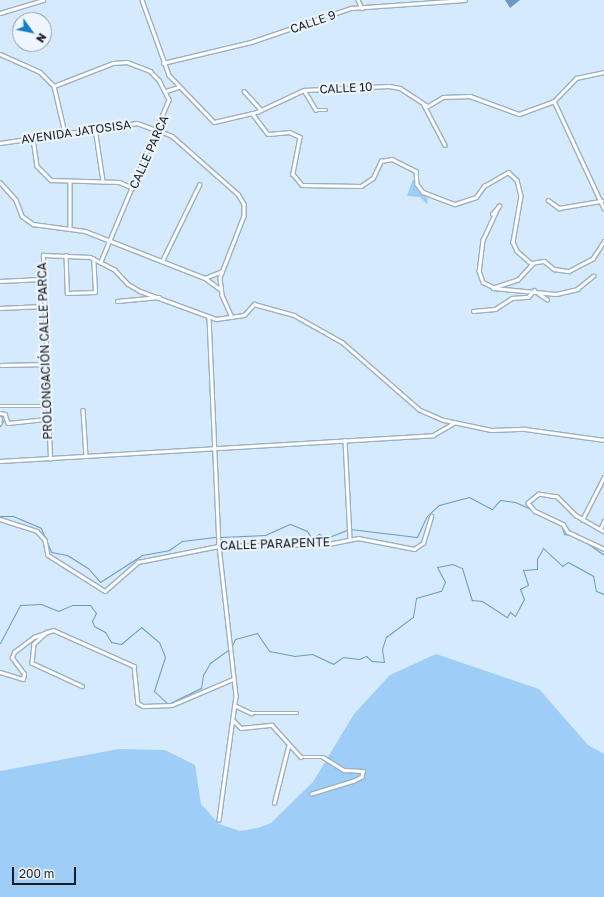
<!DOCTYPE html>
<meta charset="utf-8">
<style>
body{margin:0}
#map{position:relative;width:604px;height:897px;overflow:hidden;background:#d5eafd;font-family:"Golos Text",sans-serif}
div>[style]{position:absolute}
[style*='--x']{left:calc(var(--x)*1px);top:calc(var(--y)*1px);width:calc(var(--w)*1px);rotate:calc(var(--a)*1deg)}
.green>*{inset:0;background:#9ecdf8}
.water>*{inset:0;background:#6b99c4}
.stream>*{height:1px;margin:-0.5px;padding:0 0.5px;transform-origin:0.5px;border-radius:0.5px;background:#6b99c4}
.roads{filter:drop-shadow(1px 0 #9cb0c2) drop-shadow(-1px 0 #9cb0c2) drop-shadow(0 1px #9cb0c2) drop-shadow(0 -1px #9cb0c2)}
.minor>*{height:2.5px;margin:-1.25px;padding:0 1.25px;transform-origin:1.25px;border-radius:1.25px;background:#fff}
span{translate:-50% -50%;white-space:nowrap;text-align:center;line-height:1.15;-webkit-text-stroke:4px #edf5fd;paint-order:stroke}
.street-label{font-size:12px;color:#171e25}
.north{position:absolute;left:12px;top:12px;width:40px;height:40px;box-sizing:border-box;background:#edf5fd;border:1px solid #979fa7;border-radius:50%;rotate:123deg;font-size:11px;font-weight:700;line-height:16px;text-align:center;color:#171e25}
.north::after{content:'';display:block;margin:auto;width:14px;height:18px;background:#147ec8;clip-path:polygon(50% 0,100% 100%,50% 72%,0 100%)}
.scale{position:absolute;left:12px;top:867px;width:64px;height:18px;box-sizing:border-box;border:2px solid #171e25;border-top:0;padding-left:5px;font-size:12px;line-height:14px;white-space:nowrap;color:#171e25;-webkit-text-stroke:3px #edf5fd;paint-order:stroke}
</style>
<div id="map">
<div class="green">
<i style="clip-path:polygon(413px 179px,428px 199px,427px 204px,420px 197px,407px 196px)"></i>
<i style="clip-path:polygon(436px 654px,539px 689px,588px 745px,604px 754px,604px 897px,0 897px,0 771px,119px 749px,165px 750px,195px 765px,201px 804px,219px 824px,240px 831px,258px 828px,271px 823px,313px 782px,354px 714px,390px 675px)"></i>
</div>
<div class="water">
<i style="clip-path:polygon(505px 0,520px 0,510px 8px)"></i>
</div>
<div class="stream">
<i style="--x:0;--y:426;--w:9;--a:-58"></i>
<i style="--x:0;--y:516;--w:13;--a:0"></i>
<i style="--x:13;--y:516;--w:30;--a:23"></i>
<i style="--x:41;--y:528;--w:26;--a:67"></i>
<i style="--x:51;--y:552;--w:16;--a:11"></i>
<i style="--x:67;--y:555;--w:25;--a:32"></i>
<i style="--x:88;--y:568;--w:18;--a:49"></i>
<i style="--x:100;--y:582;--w:50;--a:-32.7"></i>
<i style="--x:142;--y:555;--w:27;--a:-10"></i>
<i style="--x:169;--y:550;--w:16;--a:-35"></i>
<i style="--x:182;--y:541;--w:35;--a:-7"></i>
<i style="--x:561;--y:524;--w:10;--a:73"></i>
<i style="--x:564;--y:534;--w:6;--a:9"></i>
<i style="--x:220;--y:537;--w:45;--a:-2.5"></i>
<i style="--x:265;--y:535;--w:27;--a:-24"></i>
<i style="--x:290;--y:524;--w:18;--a:22"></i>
<i style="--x:307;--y:531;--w:9;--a:58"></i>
<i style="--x:312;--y:539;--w:9;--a:-36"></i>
<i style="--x:319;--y:534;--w:8;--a:30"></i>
<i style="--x:326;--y:538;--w:26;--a:-21"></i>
<i style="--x:350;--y:529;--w:67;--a:6.8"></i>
<i style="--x:417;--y:537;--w:23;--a:-65"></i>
<i style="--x:427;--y:516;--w:16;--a:-43"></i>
<i style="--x:439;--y:505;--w:31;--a:-15"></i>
<i style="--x:469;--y:497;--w:26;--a:28"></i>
<i style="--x:492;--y:509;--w:12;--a:-48"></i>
<i style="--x:500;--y:500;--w:15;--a:8"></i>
<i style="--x:515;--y:502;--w:22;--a:24"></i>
<i style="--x:584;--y:541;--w:24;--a:35"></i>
<i style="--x:0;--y:643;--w:43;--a:-62.2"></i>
<i style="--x:20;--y:605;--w:21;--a:-3"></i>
<i style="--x:41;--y:604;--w:18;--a:22"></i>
<i style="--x:58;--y:611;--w:15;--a:-23"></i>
<i style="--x:72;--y:605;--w:18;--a:0"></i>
<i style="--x:90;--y:605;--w:10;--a:53"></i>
<i style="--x:96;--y:613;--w:9;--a:117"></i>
<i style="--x:92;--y:621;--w:5;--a:68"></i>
<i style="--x:94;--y:626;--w:13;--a:29"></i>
<i style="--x:105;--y:632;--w:12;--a:59"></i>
<i style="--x:111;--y:642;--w:10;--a:11"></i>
<i style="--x:121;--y:644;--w:26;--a:-40"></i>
<i style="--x:141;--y:627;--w:23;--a:40"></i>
<i style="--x:159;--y:642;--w:16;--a:68"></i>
<i style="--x:165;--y:657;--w:36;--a:108"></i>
<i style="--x:154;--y:691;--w:19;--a:43"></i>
<i style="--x:168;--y:704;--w:37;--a:-26"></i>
<i style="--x:201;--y:688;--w:13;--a:-81"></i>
<i style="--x:203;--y:675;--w:14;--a:-60"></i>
<i style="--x:210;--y:663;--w:22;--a:-36"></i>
<i style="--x:232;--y:646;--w:8;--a:-67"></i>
<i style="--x:235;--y:639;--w:23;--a:-15"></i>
<i style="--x:257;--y:633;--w:22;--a:56"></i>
<i style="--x:269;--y:651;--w:25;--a:11"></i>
<i style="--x:294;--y:656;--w:18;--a:-6"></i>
<i style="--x:312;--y:654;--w:23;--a:25"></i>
<i style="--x:333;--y:664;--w:12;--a:-35"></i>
<i style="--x:343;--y:657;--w:16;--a:7"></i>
<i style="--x:359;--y:659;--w:8;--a:-23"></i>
<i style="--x:366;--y:656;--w:8;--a:40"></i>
<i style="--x:372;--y:661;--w:12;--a:5"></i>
<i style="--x:384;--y:662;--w:13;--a:-99"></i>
<i style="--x:382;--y:649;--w:13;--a:-72"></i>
<i style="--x:386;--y:637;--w:34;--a:-37"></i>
<i style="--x:413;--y:617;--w:19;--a:-81"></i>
<i style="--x:416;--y:598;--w:26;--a:-16"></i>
<i style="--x:441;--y:591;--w:10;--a:-66"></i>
<i style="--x:445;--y:582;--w:17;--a:-118"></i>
<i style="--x:437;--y:567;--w:15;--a:-11"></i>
<i style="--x:452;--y:564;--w:11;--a:22"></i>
<i style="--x:462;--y:568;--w:34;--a:73"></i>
<i style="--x:472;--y:600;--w:10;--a:6"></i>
<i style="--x:482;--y:601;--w:30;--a:33"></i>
<i style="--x:507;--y:617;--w:6;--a:-59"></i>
<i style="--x:510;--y:612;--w:6;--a:39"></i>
<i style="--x:515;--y:616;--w:19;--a:-62"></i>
<i style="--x:524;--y:599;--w:11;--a:-112"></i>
<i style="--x:520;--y:589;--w:9;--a:-27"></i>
<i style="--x:528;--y:585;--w:16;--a:-108"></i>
<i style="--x:523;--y:570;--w:14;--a:-4"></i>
<i style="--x:537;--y:569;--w:10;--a:-90"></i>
<i style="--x:537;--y:559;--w:13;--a:-61"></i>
<i style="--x:543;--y:548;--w:26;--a:43"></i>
<i style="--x:562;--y:566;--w:7;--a:-34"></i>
<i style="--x:568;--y:562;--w:29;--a:29"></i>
<i style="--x:593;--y:576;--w:15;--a:79"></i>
<i style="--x:596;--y:591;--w:9;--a:21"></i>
</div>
<div class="roads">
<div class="minor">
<i style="--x:142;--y:0;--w:80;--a:70.2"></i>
<i style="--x:169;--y:75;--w:65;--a:46.2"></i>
<i style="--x:214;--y:122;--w:44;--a:-13.1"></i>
<i style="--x:257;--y:112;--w:52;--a:-25.1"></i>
<i style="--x:304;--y:90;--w:85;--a:-2.7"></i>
<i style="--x:389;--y:86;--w:11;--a:10"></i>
<i style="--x:400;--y:88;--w:33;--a:33"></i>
<i style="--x:428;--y:106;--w:17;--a:-31"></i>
<i style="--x:443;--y:97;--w:27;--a:-2"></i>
<i style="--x:470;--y:96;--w:52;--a:20.2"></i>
<i style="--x:519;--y:114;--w:37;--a:-20"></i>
<i style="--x:554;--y:101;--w:32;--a:-46"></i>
<i style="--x:576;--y:78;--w:29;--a:-12"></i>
<i style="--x:358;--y:0;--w:9;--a:63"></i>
<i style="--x:0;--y:13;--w:45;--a:-16.8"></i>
<i style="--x:0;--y:54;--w:44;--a:24.2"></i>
<i style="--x:40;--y:72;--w:20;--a:45"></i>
<i style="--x:54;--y:86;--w:48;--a:76.8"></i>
<i style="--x:163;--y:63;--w:90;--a:-13.4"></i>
<i style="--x:251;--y:42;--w:106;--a:-18.8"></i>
<i style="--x:351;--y:8;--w:114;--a:-4"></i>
<i style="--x:54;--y:86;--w:63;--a:-21.3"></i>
<i style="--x:113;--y:63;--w:14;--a:-4"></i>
<i style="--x:127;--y:62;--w:25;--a:21"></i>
<i style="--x:150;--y:71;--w:13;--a:45"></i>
<i style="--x:159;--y:80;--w:22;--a:63"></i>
<i style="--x:169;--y:100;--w:176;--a:112.8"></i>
<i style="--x:304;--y:90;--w:23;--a:59"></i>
<i style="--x:316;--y:110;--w:10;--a:0"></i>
<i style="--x:166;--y:91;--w:13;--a:-18"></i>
<i style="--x:244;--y:91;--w:25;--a:48"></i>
<i style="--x:554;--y:101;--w:118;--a:65"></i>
<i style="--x:424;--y:105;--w:45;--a:62.3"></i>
<i style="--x:252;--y:113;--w:26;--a:53"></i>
<i style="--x:268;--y:134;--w:21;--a:-5"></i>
<i style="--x:289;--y:132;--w:12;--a:24"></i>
<i style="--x:300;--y:137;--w:38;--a:101"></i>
<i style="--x:293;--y:174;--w:14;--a:51"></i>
<i style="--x:302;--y:185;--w:59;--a:1"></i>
<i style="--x:361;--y:186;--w:14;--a:-34"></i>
<i style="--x:373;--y:178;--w:19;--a:-65"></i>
<i style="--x:381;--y:161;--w:11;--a:-10"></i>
<i style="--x:392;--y:159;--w:27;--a:27"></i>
<i style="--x:416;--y:171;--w:13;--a:86"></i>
<i style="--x:417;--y:184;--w:10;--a:53"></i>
<i style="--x:423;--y:192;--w:34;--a:21"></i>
<i style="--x:455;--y:204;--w:22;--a:-18"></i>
<i style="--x:476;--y:197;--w:14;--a:-54"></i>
<i style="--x:484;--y:186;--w:28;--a:-30"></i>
<i style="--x:508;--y:172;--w:12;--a:42"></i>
<i style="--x:517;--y:180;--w:16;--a:76"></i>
<i style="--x:521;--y:196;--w:47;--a:99.9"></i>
<i style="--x:513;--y:242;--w:10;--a:66"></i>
<i style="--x:517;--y:251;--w:18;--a:41"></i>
<i style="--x:531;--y:263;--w:13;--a:-9"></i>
<i style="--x:544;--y:261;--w:13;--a:39"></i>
<i style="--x:554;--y:269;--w:15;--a:8"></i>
<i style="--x:569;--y:271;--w:27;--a:-28"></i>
<i style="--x:593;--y:258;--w:20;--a:-57"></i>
<i style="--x:95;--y:128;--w:54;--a:81.4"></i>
<i style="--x:33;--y:138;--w:28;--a:82"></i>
<i style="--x:37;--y:166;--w:20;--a:45"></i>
<i style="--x:51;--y:180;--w:68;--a:1.7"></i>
<i style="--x:119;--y:182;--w:15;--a:23"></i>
<i style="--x:0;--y:143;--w:138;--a:-8.3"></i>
<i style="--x:137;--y:123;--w:37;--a:20"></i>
<i style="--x:172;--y:136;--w:88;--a:41.3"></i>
<i style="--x:238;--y:194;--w:12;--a:59"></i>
<i style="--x:244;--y:204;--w:12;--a:90"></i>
<i style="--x:244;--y:216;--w:66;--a:111.2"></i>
<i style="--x:220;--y:278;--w:17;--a:83"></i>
<i style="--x:222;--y:295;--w:24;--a:66"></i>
<i style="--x:0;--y:182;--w:24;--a:48"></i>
<i style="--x:16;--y:200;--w:17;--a:69"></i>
<i style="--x:22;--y:216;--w:14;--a:36"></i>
<i style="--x:33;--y:224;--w:52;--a:7.7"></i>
<i style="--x:85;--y:231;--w:129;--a:21.4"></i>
<i style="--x:205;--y:278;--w:19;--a:36"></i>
<i style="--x:70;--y:182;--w:47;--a:90"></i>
<i style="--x:548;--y:200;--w:14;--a:36"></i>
<i style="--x:559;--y:208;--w:43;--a:-9.5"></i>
<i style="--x:492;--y:214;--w:11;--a:-49"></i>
<i style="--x:499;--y:206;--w:38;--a:115"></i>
<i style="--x:483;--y:240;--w:31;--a:97"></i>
<i style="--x:479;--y:271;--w:12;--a:70"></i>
<i style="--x:483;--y:282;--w:11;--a:27"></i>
<i style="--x:66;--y:255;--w:38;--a:88"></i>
<i style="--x:67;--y:293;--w:28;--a:-2"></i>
<i style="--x:95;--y:292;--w:33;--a:-93"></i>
<i style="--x:162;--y:261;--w:85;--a:-64"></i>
<i style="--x:533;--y:264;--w:22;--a:133"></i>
<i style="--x:518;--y:280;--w:26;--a:162"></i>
<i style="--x:493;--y:288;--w:63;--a:5.4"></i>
<i style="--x:556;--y:294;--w:22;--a:-13"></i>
<i style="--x:577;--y:289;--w:21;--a:-39"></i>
<i style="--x:205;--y:278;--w:18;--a:-22"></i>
<i style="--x:0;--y:281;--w:41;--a:-2.8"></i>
<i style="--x:538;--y:293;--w:11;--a:34"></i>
<i style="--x:117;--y:301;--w:42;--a:-5.4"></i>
<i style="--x:0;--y:308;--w:43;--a:-2.7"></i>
<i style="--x:473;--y:311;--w:22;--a:-5"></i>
<i style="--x:495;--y:309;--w:20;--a:-33"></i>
<i style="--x:512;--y:298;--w:16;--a:-4"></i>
<i style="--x:528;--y:297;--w:9;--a:-49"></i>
<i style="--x:209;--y:317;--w:229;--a:87.5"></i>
<i style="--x:219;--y:546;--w:151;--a:83.5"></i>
<i style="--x:236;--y:696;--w:125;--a:97.8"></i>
<i style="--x:1;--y:365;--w:45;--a:-1.3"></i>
<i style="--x:0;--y:406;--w:47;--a:0"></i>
<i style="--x:83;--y:410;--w:46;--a:86.3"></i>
<i style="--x:0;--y:413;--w:5;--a:11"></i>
<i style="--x:5;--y:414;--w:9;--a:72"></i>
<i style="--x:8;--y:423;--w:39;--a:-6"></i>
<i style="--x:0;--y:418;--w:5;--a:90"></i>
<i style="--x:345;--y:440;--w:99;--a:87.1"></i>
<i style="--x:50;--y:459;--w:204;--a:-92"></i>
<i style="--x:43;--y:255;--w:47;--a:2.4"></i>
<i style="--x:90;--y:257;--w:28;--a:27"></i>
<i style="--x:115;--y:270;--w:19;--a:47"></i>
<i style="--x:128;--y:284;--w:14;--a:30"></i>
<i style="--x:140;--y:291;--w:81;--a:20.2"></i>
<i style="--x:216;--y:319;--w:28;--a:-8"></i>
<i style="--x:244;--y:315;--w:15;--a:-48"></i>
<i style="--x:254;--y:304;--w:41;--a:15.4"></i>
<i style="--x:294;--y:315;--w:55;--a:29.4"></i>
<i style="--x:342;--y:342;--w:103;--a:41.1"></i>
<i style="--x:420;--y:410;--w:26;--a:23"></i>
<i style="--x:444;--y:420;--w:48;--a:12"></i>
<i style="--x:491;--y:430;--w:34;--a:-2"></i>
<i style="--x:525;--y:429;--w:80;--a:7.9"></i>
<i style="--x:0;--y:461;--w:434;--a:-3.4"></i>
<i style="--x:433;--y:435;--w:24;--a:-30"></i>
<i style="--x:0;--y:519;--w:39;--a:18"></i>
<i style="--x:37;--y:531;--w:12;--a:48"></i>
<i style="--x:45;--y:540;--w:15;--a:79"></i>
<i style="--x:48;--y:555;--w:67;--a:32.3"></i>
<i style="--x:105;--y:591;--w:44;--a:-41.3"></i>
<i style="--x:138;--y:562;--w:83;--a:-11.2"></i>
<i style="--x:219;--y:546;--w:109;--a:-1.1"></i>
<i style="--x:328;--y:544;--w:31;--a:-11"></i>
<i style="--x:358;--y:538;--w:57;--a:11.1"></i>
<i style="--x:414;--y:549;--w:11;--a:-34"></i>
<i style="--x:423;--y:543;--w:28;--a:-73"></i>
<i style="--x:582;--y:520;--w:48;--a:-62.9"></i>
<i style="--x:600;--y:529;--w:9;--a:-63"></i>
<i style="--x:604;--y:532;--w:32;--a:-150"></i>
<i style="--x:576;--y:516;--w:27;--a:-135"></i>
<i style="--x:557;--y:497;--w:18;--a:-171"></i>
<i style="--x:539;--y:494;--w:14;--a:141"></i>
<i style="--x:528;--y:503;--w:11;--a:49"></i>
<i style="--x:535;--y:511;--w:31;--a:25"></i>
<i style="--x:563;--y:524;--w:9;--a:58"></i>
<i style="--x:568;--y:532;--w:40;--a:25"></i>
<i style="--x:47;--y:632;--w:18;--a:137"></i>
<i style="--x:34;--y:644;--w:19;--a:96"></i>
<i style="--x:32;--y:663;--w:55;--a:24.7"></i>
<i style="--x:0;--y:672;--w:24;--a:17"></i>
<i style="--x:23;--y:679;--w:5;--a:-79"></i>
<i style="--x:24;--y:674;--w:20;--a:-127"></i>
<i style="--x:12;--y:658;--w:6;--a:-72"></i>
<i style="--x:14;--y:652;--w:25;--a:-37"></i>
<i style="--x:34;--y:637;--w:20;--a:-20"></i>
<i style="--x:53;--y:630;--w:89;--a:24"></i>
<i style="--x:134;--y:666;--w:37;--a:84"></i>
<i style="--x:138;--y:703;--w:6;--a:31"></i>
<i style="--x:143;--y:706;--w:29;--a:-2"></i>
<i style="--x:172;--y:705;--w:66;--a:-23.1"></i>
<i style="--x:236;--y:706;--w:17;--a:25"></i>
<i style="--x:251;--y:713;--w:46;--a:0"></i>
<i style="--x:233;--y:720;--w:11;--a:45"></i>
<i style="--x:241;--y:728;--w:31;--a:-6"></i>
<i style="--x:272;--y:725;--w:43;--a:47.8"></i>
<i style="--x:301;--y:757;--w:22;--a:0"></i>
<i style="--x:323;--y:757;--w:25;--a:32"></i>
<i style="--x:344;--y:770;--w:19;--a:3"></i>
<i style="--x:363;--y:771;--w:6;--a:99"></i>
<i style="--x:362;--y:777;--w:9;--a:153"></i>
<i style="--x:354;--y:781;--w:44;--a:162.8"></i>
<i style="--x:274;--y:803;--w:58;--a:-76"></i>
</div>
</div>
<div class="street-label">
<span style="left:313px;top:22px;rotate:-19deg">CALLE 9</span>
<span style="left:346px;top:88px;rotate:-3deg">CALLE 10</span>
<span style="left:76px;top:132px;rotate:-8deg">AVENIDA JATOSISA</span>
<span style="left:149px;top:152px;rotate:-66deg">CALLE PARCA</span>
<span style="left:45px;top:351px;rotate:-92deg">PROLONGACIÓN CALLE PARCA</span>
<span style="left:275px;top:544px;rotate:-2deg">CALLE PARAPENTE</span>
</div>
<div class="north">N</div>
<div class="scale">200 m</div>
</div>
